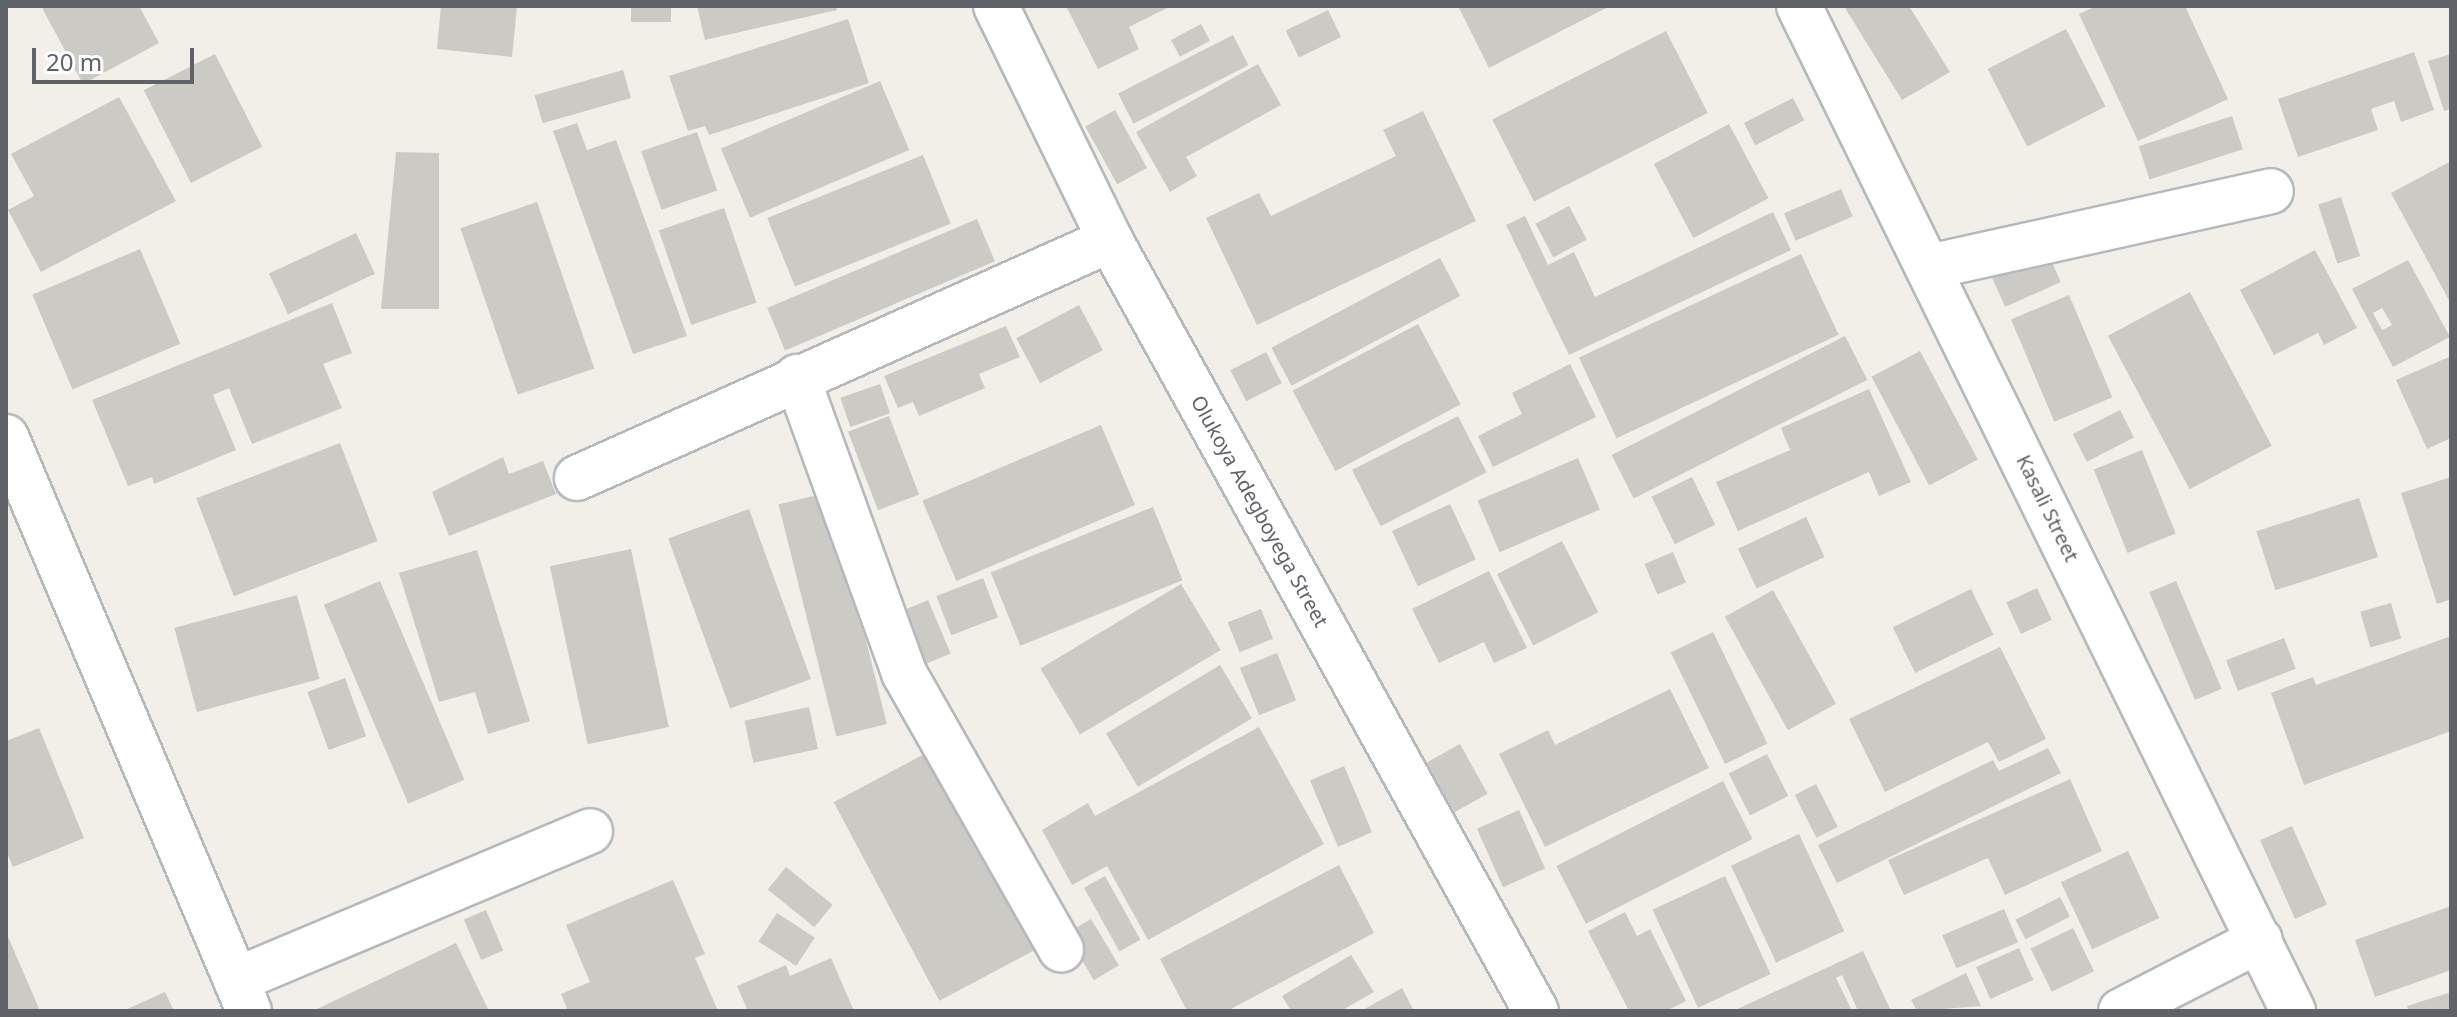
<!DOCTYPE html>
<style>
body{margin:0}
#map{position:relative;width:2457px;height:1017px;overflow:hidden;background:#f1efe8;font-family:"Noto Sans",sans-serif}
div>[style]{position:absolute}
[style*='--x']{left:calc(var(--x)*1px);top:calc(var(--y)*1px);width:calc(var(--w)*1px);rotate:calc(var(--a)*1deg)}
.building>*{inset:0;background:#cccac5;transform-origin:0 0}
.roads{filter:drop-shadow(2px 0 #b5b8bc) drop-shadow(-2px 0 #b5b8bc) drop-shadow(0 2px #b5b8bc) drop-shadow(0 -2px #b5b8bc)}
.minor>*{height:44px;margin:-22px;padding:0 22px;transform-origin:22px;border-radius:22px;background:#fff}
span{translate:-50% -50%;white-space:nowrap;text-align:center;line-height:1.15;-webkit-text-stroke:7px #fff;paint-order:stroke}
.street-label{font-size:20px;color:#5f6368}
.frame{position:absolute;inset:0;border:8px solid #5f6368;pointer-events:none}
.scale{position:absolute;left:32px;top:48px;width:162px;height:36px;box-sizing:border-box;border:4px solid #5f6368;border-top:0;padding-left:10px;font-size:24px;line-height:28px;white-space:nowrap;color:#5f6368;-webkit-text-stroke:6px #fff;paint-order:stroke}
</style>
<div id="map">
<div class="building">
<i style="clip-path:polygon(41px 6px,139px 6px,159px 43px,83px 84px)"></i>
<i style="clip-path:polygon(441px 6px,517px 6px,512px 57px,437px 49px)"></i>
<i style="left:631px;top:6px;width:40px;height:16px"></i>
<i style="clip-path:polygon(697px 6px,836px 6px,837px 10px,705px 40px)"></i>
<i style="clip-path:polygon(1066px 6px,1171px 6px,1129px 27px,1139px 49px,1098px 69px)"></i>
<i style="clip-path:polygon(1458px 6px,1610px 6px,1489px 68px)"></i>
<i style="clip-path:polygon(1909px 6px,1950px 72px,1902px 100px,1845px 8px)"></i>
<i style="clip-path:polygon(2097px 6px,2185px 6px,2228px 99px,2138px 141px,2079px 14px)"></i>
<i style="left:1328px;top:10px;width:30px;height:47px;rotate:64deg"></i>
<i style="clip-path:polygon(848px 19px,869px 83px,709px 135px,705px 126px,688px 131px,669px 76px)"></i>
<i style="left:1201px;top:24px;width:19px;height:34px;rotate:62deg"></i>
<i style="left:2066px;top:29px;width:87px;height:88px;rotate:63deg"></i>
<i style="left:1666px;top:31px;width:92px;height:195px;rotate:63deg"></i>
<i style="left:1233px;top:35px;width:34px;height:129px;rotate:63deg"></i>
<i style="clip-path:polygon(2414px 52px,2434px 110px,2401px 122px,2394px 101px,2371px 109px,2378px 130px,2298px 157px,2278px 99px)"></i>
<i style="left:215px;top:54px;width:104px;height:80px;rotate:63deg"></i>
<i style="clip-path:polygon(2451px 54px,2451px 109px,2444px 111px,2428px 61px)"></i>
<i style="clip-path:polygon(1258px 64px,1281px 105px,1186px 157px,1197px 176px,1170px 192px,1136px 132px)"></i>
<i style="left:623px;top:70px;width:29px;height:92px;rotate:74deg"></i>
<i style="left:880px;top:81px;width:75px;height:173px;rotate:67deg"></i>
<i style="clip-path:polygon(119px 97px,176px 201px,41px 272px,8px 210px,34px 196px,11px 154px)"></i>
<i style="left:1793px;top:98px;width:25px;height:55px;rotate:63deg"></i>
<i style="left:1115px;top:110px;width:66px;height:34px;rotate:61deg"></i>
<i style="clip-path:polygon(1423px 111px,1476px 221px,1257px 325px,1206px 218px,1259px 193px,1271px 216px,1396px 156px,1383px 130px)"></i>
<i style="left:2232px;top:116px;width:35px;height:98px;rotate:72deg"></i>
<i style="clip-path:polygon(577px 123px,587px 150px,616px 140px,687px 336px,633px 354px,553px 131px)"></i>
<i style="left:1729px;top:124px;width:84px;height:85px;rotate:62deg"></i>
<i style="left:697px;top:132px;width:62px;height:59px;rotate:71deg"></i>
<i style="clip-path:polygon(396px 152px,439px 153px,439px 309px,381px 309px)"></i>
<i style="left:923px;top:155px;width:74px;height:168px;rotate:68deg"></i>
<i style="clip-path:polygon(2451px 161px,2451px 304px,2391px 193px)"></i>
<i style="left:1841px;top:189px;width:30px;height:62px;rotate:67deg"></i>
<i style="left:2341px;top:197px;width:62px;height:24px;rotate:72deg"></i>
<i style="left:537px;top:202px;width:176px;height:81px;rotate:71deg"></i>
<i style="left:1569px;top:206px;width:38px;height:38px;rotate:62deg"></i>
<i style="left:724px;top:208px;width:100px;height:69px;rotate:71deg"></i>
<i style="clip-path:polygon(1773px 212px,1791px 250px,1569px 355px,1506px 225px,1525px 216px,1548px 265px,1574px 252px,1595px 297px)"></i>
<i style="left:977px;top:219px;width:46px;height:228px;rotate:67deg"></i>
<i style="left:356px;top:233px;width:45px;height:96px;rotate:65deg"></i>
<i style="left:140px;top:249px;width:103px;height:117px;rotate:67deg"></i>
<i style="clip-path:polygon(2315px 250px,2357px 328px,2324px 345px,2318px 333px,2274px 355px,2240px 290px)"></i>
<i style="left:2047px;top:251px;width:34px;height:61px;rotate:66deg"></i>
<i style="left:1801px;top:254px;width:89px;height:245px;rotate:65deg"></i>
<i style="left:1440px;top:258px;width:43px;height:191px;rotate:62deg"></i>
<i style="clip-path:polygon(evenodd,2408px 260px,2450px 337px,2393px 367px,2352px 289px,2408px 260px,2382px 308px,2392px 325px,2382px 330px,2373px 313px,2382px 308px)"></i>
<i style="left:2190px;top:292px;width:174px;height:93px;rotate:62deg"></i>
<i style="left:2069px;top:295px;width:111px;height:63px;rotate:67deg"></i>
<i style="clip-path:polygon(332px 303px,352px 353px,323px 364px,342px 408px,252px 444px,229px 388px,213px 395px,236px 450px,154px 484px,152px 477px,128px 486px,92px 400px)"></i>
<i style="left:1079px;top:305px;width:51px;height:71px;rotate:62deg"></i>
<i style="left:1418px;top:324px;width:91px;height:142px;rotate:62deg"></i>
<i style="clip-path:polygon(1006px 326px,1020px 357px,979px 374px,985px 388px,919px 416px,913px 402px,898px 408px,884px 376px)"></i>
<i style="left:1845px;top:336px;width:49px;height:262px;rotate:63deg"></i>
<i style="left:1920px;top:351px;width:123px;height:55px;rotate:62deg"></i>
<i style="left:1266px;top:352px;width:35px;height:40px;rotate:63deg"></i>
<i style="clip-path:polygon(2451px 356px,2451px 438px,2427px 449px,2396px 380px)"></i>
<i style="clip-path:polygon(1570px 364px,1596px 417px,1493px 467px,1478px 436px,1522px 414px,1512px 393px)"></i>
<i style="left:880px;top:384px;width:31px;height:42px;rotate:71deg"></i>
<i style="clip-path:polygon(1869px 389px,1911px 482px,1879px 496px,1869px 472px,1738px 531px,1716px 482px,1790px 450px,1781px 428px)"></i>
<i style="left:2120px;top:410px;width:31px;height:53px;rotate:63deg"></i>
<i style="left:889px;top:416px;width:84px;height:44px;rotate:69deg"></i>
<i style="left:1458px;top:416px;width:63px;height:119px;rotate:63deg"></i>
<i style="left:1101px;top:425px;width:87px;height:194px;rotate:67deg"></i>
<i style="left:340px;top:443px;width:105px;height:154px;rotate:69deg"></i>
<i style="left:2142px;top:450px;width:90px;height:52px;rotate:68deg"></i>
<i style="clip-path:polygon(503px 457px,509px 474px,543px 461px,556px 494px,449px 536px,432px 492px)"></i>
<i style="left:1578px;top:458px;width:56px;height:109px;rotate:67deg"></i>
<i style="left:1692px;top:477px;width:53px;height:45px;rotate:64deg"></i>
<i style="clip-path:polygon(2451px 477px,2451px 599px,2437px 604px,2401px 493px)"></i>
<i style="left:829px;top:492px;width:239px;height:52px;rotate:76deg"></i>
<i style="left:2359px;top:498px;width:62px;height:108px;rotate:72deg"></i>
<i style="left:1450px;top:504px;width:61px;height:64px;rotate:65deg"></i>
<i style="left:1153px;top:507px;width:79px;height:175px;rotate:68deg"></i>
<i style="left:749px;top:509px;width:181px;height:86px;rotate:70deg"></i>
<i style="left:1806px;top:517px;width:44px;height:75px;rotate:65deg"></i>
<i style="left:1562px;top:541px;width:80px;height:73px;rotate:63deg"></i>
<i style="left:631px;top:549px;width:182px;height:83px;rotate:78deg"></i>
<i style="clip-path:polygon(477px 550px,530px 721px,488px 734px,475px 692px,439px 702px,399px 573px)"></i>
<i style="left:1673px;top:552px;width:33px;height:31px;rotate:67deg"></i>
<i style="clip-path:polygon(1489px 571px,1527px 648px,1494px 663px,1484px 642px,1439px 663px,1412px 609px)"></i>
<i style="left:983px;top:578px;width:42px;height:50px;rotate:69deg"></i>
<i style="left:380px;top:581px;width:216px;height:61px;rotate:67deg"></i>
<i style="left:2176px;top:581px;width:117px;height:29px;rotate:67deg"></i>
<i style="left:1181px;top:584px;width:77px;height:164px;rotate:59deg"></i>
<i style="left:2037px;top:588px;width:35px;height:34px;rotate:65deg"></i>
<i style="left:1971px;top:589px;width:51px;height:87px;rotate:64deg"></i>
<i style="left:1773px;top:590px;width:130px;height:55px;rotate:61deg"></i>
<i style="left:297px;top:595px;width:87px;height:127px;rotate:75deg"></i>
<i style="left:928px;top:600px;width:58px;height:28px;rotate:67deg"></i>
<i style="left:2391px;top:603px;width:37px;height:32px;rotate:74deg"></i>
<i style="left:1261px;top:609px;width:32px;height:36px;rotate:68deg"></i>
<i style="left:1713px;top:632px;width:124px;height:47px;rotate:64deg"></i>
<i style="clip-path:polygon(2451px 636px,2451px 731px,2304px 785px,2271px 693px,2313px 677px,2316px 685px)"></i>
<i style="left:2284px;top:638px;width:33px;height:62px;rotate:69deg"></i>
<i style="clip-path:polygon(2000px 647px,2046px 739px,1999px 762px,1988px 742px,1885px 792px,1849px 719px)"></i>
<i style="left:1277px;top:653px;width:51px;height:40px;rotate:68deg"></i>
<i style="left:1220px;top:665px;width:62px;height:133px;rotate:59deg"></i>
<i style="left:345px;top:678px;width:62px;height:40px;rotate:70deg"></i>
<i style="clip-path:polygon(1670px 689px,1709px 768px,1545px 847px,1499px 754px,1548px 730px,1555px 745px)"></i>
<i style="left:809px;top:707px;width:43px;height:66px;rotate:78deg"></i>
<i style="clip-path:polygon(1259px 727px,1324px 844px,1148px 940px,1107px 866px,1072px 885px,1042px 830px,1088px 803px,1095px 816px)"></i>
<i style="clip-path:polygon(39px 728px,84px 838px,13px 867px,6px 850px,6px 741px)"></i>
<i style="left:1460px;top:744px;width:57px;height:38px;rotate:61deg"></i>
<i style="clip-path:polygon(2048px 748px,2061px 773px,1837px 883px,1818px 845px,1993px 760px,1999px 771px)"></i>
<i style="left:930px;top:751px;width:225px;height:109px;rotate:62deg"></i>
<i style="left:1767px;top:754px;width:47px;height:43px;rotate:63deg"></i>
<i style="left:1344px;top:766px;width:72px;height:37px;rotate:67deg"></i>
<i style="clip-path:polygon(2070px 779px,2102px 851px,2005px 895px,1988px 858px,1904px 895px,1888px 860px)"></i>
<i style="left:1723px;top:781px;width:65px;height:187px;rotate:63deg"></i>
<i style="left:1816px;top:784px;width:48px;height:24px;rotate:63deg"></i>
<i style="left:1519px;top:810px;width:64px;height:46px;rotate:66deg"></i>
<i style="left:2292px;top:826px;width:86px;height:35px;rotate:66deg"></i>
<i style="left:1799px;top:834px;width:107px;height:75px;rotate:65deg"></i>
<i style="left:2128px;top:851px;width:74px;height:74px;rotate:65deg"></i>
<i style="clip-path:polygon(1339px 865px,1374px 933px,1227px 1011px,1187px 1011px,1160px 959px)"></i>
<i style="left:786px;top:867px;width:60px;height:29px;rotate:39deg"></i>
<i style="left:1105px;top:876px;width:73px;height:24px;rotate:61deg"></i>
<i style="left:1725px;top:876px;width:108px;height:80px;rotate:65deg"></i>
<i style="clip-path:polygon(673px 880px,705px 954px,695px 958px,718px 1011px,568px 1011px,561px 994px,590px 982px,566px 925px)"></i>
<i style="left:2060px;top:897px;width:22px;height:50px;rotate:63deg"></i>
<i style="clip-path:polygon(2451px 906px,2451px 970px,2375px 997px,2355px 940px)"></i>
<i style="left:2004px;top:909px;width:36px;height:67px;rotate:67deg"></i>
<i style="left:486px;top:910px;width:44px;height:24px;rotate:67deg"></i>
<i style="clip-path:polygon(1625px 912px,1637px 936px,1650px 929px,1686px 1001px,1666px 1011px,1629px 1011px,1588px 931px)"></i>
<i style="left:777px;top:913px;width:45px;height:34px;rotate:33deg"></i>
<i style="left:1091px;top:919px;width:54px;height:29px;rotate:59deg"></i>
<i style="left:2073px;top:928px;width:48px;height:47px;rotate:64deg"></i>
<i style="clip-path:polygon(6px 932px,40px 1011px,6px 1011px)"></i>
<i style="clip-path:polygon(456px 943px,489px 1011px,318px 1011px,317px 1009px)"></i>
<i style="left:2019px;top:948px;width:35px;height:47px;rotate:66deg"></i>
<i style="clip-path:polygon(1863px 951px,1891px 1011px,1858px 1011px,1842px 975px,1836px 978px,1852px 1011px,1733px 1011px)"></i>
<i style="clip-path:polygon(1351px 955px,1374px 992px,1341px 1011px,1291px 1011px,1282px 996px)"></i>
<i style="clip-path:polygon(831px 958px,854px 1011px,748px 1011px,737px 986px,786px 965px,790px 976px)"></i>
<i style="clip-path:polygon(1966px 973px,1981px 1006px,1917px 1011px,1911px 1000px)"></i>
<i style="clip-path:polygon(1402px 988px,1414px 1011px,1361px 1011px)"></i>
<i style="clip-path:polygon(165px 992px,174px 1011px,123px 1011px)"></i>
<i style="clip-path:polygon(2451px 992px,2451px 1011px,2409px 1011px,2407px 1006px)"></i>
</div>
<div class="roads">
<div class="minor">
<i style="--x:996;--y:6;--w:260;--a:64"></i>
<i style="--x:1110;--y:240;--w:881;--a:61.08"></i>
<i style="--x:1799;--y:6;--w:1120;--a:63.82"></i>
<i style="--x:1929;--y:267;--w:350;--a:-12.5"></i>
<i style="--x:797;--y:377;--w:315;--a:70.1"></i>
<i style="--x:904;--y:673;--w:318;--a:60.4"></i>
<i style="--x:6;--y:437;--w:623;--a:67.05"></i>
<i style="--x:577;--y:478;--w:584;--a:-24.06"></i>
<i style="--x:236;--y:980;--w:384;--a:-22.8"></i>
<i style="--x:2121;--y:1011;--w:156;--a:-27.1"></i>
</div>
</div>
<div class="street-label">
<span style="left:2048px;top:508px;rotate:64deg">Kasali Street</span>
<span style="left:1260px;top:511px;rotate:61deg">Olukoya Adegboyega Street</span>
</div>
<div class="frame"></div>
<div class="scale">20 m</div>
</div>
